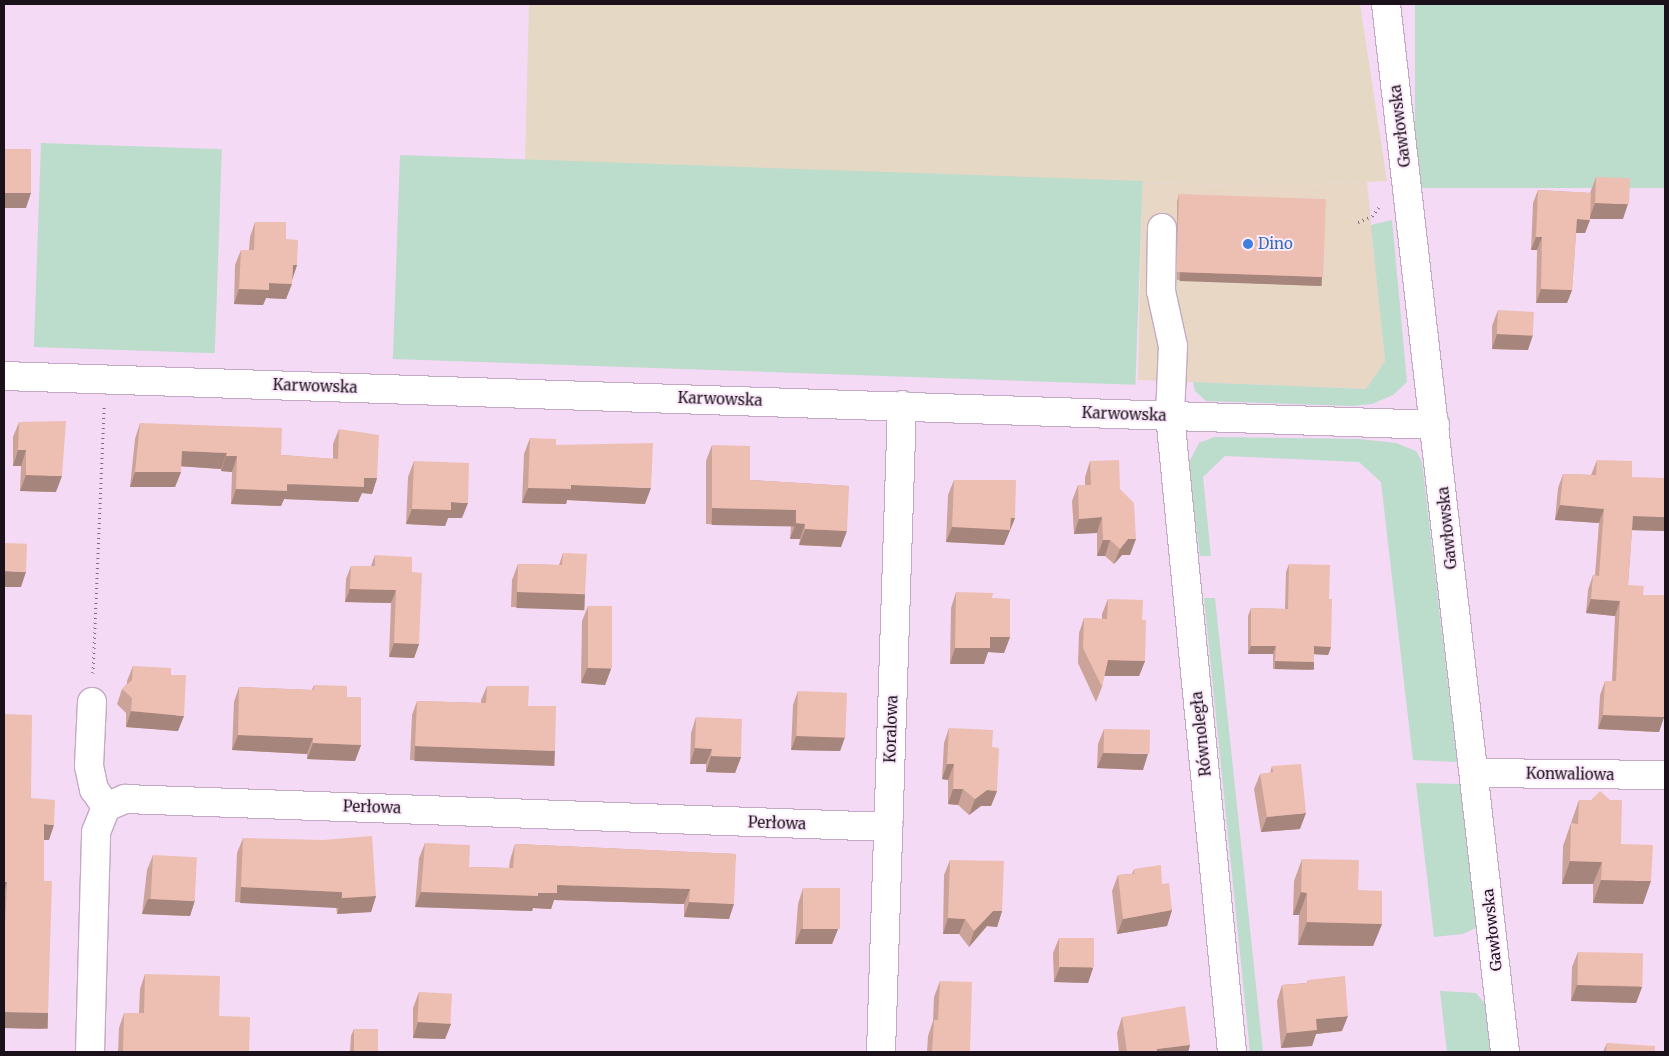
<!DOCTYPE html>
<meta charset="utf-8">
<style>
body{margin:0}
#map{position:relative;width:1669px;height:1056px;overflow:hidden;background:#f5daf5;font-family:Merriweather,serif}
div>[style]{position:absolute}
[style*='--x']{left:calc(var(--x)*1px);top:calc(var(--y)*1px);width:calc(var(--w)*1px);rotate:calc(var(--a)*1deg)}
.commercial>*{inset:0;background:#e8d7c5}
.industrial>*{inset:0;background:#e5d8c4}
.green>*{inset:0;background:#bcdccc;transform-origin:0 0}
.path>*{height:3px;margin-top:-1.5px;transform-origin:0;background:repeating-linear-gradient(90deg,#7f6d7f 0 1px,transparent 0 5px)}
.roads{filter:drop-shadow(1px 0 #c3a9c3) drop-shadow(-1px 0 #c3a9c3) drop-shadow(0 1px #c3a9c3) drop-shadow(0 -1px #c3a9c3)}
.minor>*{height:28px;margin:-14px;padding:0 14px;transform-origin:14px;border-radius:14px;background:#fff}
.wall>*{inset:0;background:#cca399}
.shaded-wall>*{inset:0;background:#a6857d;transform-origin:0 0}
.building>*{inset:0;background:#edbeb2;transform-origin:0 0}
.dots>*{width:14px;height:14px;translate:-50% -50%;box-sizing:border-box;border:2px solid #fcebfb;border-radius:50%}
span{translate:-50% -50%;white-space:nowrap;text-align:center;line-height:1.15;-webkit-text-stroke:4px #fcebfb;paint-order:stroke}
.street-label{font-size:15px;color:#1b111b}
.shop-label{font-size:15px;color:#366cbe}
.left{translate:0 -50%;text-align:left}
.frame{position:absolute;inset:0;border:5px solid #1b111b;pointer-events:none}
</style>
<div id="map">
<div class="commercial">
<i style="clip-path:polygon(1367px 182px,1385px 361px,1366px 389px,1138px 380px,1142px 183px,1280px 186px)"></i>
</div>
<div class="industrial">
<i style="clip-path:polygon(529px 4px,1360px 4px,1387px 181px,1280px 186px,1142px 183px,525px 162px)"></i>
</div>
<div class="green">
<i style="left:1415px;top:4px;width:250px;height:184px"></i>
<i style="left:41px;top:143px;width:181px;height:204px;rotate:2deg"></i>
<i style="left:400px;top:155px;width:743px;height:204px;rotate:2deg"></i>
<i style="clip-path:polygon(1392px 220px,1407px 382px,1393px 395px,1372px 404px,1352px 406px,1206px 401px,1195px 391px,1193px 382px,1366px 389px,1385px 361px,1371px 225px)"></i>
<i style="clip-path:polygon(1214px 437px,1359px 439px,1396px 443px,1416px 451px,1422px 462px,1457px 762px,1413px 760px,1381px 482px,1359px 462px,1225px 456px,1203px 477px,1211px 556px,1200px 556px,1188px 464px,1199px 443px)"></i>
<i style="clip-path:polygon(1204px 598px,1215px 598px,1263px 1052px,1250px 1052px)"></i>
<i style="clip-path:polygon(1416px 783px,1460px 784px,1476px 928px,1463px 934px,1434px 937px)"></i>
<i style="clip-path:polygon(1440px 991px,1476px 993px,1490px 1010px,1492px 1052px,1447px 1052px)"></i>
</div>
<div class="path">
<i style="--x:1358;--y:222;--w:15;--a:-23"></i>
<i style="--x:1372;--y:216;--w:11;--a:-52"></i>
<i style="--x:93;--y:673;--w:266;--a:-87.6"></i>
</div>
<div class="roads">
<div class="minor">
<i style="--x:1386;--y:4;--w:1055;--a:83.52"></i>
<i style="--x:1162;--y:228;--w:63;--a:90.9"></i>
<i style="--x:1161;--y:291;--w:56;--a:77.7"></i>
<i style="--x:1173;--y:346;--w:69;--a:92.5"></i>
<i style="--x:1170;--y:415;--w:640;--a:84.44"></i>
<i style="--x:4;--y:376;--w:1432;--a:1.96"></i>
<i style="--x:92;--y:702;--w:64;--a:92.7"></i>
<i style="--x:89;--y:766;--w:24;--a:78"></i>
<i style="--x:94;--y:789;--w:22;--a:56"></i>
<i style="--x:1475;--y:773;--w:190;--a:0.6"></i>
<i style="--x:90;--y:1052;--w:220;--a:-88.4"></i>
<i style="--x:96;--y:832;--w:27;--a:-68"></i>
<i style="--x:106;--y:807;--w:21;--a:-23"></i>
<i style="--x:125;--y:799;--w:764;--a:2.1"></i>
<i style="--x:881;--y:1052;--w:647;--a:-88.14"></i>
</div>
</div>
<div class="wall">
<i style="clip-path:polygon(1596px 177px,1623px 219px,1590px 219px,1585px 233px,1576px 233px,1572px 290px,1567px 303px,1536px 303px,1537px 250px,1531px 250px,1533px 203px,1538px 190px,1590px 193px)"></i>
<i style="clip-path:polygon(1179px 194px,1322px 278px,1319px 286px,1177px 280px,1177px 202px)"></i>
<i style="clip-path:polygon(255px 222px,286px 239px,297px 265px,286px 299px,266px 298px,263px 305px,234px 304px,235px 265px,241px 250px,249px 250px,250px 237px)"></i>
<i style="clip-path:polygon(1498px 310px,1528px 350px,1492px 349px,1492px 326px)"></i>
<i style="clip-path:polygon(19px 422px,56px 492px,20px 491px,21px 466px,13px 466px,13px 437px)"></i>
<i style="clip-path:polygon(140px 423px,281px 455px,333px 459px,333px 444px,339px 429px,377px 478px,372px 494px,362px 493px,358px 502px,284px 499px,281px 506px,231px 504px,232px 472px,221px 471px,221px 469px,181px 466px,181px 472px,175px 487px,130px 487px,135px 439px)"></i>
<i style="clip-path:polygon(530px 438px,556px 445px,645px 504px,567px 500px,566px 504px,522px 503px,524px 454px)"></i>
<i style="clip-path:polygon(712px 445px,750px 480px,849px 486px,841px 547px,799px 545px,800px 539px,790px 539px,791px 526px,706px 524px,706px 461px)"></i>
<i style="clip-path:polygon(1597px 460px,1632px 477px,1665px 531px,1632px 530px,1628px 585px,1643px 595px,1664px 717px,1659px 732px,1598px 729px,1600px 695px,1605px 681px,1612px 681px,1615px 616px,1586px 613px,1588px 590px,1593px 575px,1595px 575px,1599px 523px,1555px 520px,1558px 488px,1563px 474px,1591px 475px)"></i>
<i style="clip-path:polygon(414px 461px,462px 518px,448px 518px,445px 526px,406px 524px,408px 477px)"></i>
<i style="clip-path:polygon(1090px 461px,1120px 489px,1130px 555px,1122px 555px,1114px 564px,1105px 556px,1097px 556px,1097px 533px,1074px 534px,1072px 501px,1078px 485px,1085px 485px,1085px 477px)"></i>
<i style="clip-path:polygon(954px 480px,1015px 518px,1004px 545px,946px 542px,948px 495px)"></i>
<i style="clip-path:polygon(563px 553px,580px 609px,511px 607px,512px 580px,518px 564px,559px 565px)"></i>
<i style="clip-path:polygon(375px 555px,412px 572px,419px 644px,414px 658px,389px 657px,391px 603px,345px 602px,346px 579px,351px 566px,371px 566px)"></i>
<i style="clip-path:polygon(1289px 564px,1329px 599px,1331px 647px,1328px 655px,1314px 654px,1311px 670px,1273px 669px,1273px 654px,1248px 654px,1248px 616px,1251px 608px,1285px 609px,1286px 572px)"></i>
<i style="clip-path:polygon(956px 592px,992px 598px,1010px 637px,1004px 653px,988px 652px,984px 664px,950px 664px,951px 608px)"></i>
<i style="clip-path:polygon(1108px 599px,1142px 620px,1145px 661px,1139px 676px,1104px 676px,1102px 687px,1096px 702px,1078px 663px,1079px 633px,1084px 618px,1102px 619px,1102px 614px)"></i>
<i style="clip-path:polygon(588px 606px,611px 669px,605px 685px,581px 683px,582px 621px)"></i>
<i style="clip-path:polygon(133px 666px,171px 675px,178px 731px,126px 727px,126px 713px,117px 704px,122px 689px,127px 684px,127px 681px)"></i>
<i style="clip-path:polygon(314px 685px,347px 697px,361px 745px,355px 761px,307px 759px,307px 754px,232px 750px,234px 702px,239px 687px,312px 690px)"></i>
<i style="clip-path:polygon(487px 686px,528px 706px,555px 751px,550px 765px,410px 760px,412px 715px,417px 701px,481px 703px,481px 700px)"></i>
<i style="clip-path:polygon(798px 691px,845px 737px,840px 751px,791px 750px,793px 705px)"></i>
<i style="clip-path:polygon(4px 714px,31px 798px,49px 840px,44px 840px,44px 881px,48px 1013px,43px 1029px,4px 1028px)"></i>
<i style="clip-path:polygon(696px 717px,741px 757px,735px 773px,706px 772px,706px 764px,690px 764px,691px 733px)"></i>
<i style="clip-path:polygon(949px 728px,992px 747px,997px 791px,991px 806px,981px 806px,969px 815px,958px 805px,948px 804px,948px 780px,942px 779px,944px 743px)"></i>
<i style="clip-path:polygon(1104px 729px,1143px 770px,1097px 768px,1098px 744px)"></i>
<i style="clip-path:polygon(1272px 766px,1300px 829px,1261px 832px,1254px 789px,1260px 774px,1270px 773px)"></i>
<i style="clip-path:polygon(1579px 800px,1621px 844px,1643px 904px,1593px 903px,1593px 884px,1562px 884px,1563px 846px)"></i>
<i style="clip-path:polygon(243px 838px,376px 896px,371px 912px,337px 914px,336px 907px,235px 902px,237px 853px)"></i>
<i style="clip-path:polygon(425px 843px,469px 867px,509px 868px,510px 860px,515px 844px,736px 854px,729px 919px,684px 917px,684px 904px,554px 900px,551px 909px,533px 908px,532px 911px,415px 907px,419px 858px)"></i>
<i style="clip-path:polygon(153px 855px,195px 900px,190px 916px,142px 914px,147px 870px)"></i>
<i style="clip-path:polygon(1302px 859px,1358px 890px,1382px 924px,1373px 946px,1298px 945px,1299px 915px,1293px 915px,1294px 881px)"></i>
<i style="clip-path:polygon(950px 860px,1002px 911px,997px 927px,987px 926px,969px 947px,959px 934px,943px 934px,944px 875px)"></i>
<i style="clip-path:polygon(1134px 869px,1162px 884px,1172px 910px,1167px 926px,1117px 934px,1112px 891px,1118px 875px,1132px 874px)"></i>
<i style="clip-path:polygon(803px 888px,838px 929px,832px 944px,795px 944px,798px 904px)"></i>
<i style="clip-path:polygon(1059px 938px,1093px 968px,1088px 983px,1054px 982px,1053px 953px)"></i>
<i style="clip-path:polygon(1578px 952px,1642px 987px,1636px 1003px,1571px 1001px,1572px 967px)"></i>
<i style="clip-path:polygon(145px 974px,219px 1016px,249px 1052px,118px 1052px,119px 1028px,124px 1013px,139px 1013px,140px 989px)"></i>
<i style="clip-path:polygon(1308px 980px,1342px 1031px,1316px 1034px,1312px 1046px,1281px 1048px,1277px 1001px,1282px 985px,1307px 983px)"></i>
<i style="clip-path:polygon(940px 981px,970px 1052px,927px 1052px,928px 1036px,933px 1021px,934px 997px)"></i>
<i style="clip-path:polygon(419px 992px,451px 1024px,445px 1039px,413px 1038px,413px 1008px)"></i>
<i style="clip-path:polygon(1122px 1017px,1190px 1045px,1188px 1052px,1119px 1052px,1117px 1033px)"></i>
<i style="clip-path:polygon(354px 1029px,379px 1052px,350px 1052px,351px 1036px)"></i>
<i style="clip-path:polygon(1607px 1043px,1655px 1052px,1603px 1052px)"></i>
</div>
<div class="shaded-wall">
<i style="clip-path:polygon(4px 193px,31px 193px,26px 208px,4px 208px)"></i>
<i style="clip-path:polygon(1595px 203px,1628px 204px,1623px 219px,1589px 219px)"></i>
<i style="clip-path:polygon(1577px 219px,1590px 220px,1585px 233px,1572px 233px)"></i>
<i style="clip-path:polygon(1536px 237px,1542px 237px,1537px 250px,1531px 250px)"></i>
<i style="clip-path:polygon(293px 265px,297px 265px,292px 280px)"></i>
<i style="left:1180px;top:272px;width:142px;height:9px;rotate:2deg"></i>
<i style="clip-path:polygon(269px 283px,292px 284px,286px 299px,266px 298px,263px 305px,234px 304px,239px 289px)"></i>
<i style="clip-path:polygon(1541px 289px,1572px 290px,1567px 303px,1536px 303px)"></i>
<i style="clip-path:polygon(1497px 334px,1533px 335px,1528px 350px,1492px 349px)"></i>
<i style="clip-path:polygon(18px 450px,26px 450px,21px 466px,13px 466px)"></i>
<i style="clip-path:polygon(182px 451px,227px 453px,221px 469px,176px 466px)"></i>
<i style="clip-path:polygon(226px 456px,237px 456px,232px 472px,221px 471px)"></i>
<i style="clip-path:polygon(135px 472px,181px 472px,175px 487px,130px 487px)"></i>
<i style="clip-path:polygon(26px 475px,62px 476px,56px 492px,20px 491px)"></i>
<i style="clip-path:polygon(364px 478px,377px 478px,372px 494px,362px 493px,358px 502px,284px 499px,281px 506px,231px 504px,236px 489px)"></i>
<i style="clip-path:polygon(571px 485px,651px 488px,645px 504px,567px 500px,566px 504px,522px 503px,528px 488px)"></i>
<i style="clip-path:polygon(451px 502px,468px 503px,462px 518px,448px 518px,445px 526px,406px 524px,412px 509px)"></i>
<i style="clip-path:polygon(1560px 505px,1604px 509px,1599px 523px,1555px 520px)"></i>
<i style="left:712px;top:508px;width:84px;height:17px;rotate:1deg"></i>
<i style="clip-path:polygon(1633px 516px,1665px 517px,1665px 531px,1628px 530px)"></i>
<i style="clip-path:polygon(1102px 517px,1097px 533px,1074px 534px,1079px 519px)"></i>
<i style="clip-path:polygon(1011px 518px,1015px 518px,1004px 545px,946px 542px,952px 527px)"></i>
<i style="clip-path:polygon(796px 523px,805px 524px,800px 539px,790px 539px)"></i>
<i style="clip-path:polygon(805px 529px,847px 531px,841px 547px,799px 545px)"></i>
<i style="clip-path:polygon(1128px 539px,1136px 539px,1130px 555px,1122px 555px,1114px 564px,1120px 549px)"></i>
<i style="clip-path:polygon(1103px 540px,1110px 540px,1105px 556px,1097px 556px)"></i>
<i style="clip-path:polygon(4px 571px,26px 572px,21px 587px,4px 587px)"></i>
<i style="clip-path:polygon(350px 589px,396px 590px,391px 603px,345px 602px)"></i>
<i style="left:517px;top:592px;width:68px;height:16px;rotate:2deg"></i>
<i style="clip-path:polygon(1591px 599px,1620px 601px,1615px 616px,1586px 613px)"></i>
<i style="clip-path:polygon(990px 637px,1010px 637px,1004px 653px,988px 652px,984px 664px,950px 664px,955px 648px)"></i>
<i style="clip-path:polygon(394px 643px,419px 644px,414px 658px,389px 657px)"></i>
<i style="clip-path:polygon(1251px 646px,1276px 646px,1273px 654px,1248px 654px)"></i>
<i style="clip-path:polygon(1314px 646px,1331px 647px,1328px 655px,1311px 654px)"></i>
<i style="clip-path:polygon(1108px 660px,1145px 661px,1139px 676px,1102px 676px)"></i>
<i style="left:1275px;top:661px;width:39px;height:8px;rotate:1deg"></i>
<i style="clip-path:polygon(587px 668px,611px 669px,605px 685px,581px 683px)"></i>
<i style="clip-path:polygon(131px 711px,184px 716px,178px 731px,126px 727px)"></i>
<i style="clip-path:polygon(1603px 715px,1664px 717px,1659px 732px,1598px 729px)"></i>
<i style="clip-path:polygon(238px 735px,313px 738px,307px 754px,232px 750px)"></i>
<i style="clip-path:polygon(796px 736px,845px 737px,840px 751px,791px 750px)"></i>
<i style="clip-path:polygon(313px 743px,361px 745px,355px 761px,307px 759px)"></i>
<i style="left:415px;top:746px;width:140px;height:15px;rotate:2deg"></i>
<i style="clip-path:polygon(695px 748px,712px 749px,706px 764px,690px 764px)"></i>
<i style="clip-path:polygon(1103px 753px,1148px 754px,1143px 770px,1097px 768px)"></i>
<i style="clip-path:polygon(711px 756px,741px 757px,735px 773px,706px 772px)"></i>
<i style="clip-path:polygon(947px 764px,954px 764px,948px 780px,942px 779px)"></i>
<i style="clip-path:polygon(953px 789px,963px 789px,958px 805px,948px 804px)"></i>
<i style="clip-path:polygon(987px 790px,997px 791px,991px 806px,981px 806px,969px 815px,975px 799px)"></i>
<i style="clip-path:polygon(1306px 813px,1300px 829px,1261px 832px,1267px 817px)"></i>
<i style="clip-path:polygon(44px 824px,54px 825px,49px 840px,39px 840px)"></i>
<i style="clip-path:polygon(1570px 861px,1602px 862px,1593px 884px,1562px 884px)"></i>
<i style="clip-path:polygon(1601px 880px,1651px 881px,1643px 904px,1593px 903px)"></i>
<i style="clip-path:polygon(4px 882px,7px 882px,4px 891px)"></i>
<i style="clip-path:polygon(557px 885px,690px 889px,684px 904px,554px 900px,551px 909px,533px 908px,532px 911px,415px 907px,421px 892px,538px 893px)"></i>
<i style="left:241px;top:887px;width:101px;height:16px;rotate:3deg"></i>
<i style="clip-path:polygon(1301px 892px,1307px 893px,1299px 915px,1293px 915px)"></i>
<i style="clip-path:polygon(376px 896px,371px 912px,337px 914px,342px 898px)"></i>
<i style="clip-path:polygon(148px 899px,195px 900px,190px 916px,142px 914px)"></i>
<i style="clip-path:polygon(689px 902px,734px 904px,729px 919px,684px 917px)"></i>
<i style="clip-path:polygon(1172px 910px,1167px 926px,1117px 934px,1123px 919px)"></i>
<i style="clip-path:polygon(993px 911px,1002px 911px,997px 927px,987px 926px,969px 947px,974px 931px)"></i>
<i style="clip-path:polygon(948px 918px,965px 919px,959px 934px,943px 934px)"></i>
<i style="clip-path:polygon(1307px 922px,1382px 924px,1373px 946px,1298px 945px)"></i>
<i style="clip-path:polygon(801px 929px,838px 929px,832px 944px,795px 944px)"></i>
<i style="clip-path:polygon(1060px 967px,1093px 968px,1088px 983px,1054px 982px)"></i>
<i style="clip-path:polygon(1577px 985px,1642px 987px,1636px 1003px,1571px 1001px)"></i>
<i style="left:4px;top:1012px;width:44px;height:16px;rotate:1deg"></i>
<i style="clip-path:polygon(1348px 1016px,1342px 1031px,1316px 1034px,1312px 1046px,1281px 1048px,1287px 1033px,1316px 1019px)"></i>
<i style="clip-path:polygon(418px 1022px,451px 1024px,445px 1039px,413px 1038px)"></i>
<i style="clip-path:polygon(1190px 1045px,1188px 1052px,1156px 1052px,1157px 1049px)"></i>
</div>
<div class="building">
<i style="left:4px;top:149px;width:27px;height:44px"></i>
<i style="left:1596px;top:177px;width:34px;height:26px;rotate:2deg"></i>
<i style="clip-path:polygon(1538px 190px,1591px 193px,1590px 220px,1577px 219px,1572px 290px,1541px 289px,1542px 237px,1536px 237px)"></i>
<i style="left:1179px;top:194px;width:147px;height:78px;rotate:2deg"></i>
<i style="clip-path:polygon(255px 222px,286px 222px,286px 239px,298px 240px,297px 265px,293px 265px,292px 284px,269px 283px,269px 290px,239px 289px,241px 250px,254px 250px)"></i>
<i style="left:1498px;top:310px;width:36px;height:24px;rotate:3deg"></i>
<i style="clip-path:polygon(66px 421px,62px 476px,26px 475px,26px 450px,18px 450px,19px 422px)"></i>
<i style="clip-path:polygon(140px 423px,282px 428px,281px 455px,338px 459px,339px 429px,379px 435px,377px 478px,364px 478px,364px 487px,287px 484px,287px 491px,236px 489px,237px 456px,226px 456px,227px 453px,182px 451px,181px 472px,135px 472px)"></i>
<i style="clip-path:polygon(530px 438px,556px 439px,556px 445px,653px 443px,651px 488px,571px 485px,571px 489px,528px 488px)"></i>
<i style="clip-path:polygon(712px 445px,750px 446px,750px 480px,849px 486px,847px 531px,805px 529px,805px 524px,796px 523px,796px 510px,712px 508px)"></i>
<i style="clip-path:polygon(1119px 460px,1120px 489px,1134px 503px,1136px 539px,1128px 539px,1120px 549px,1110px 540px,1103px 540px,1102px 517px,1079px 519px,1078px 485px,1091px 485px,1090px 461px)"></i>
<i style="clip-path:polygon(1597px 460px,1632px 461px,1632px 477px,1665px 478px,1665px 517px,1633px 516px,1628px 585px,1644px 586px,1643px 595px,1665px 595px,1665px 660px,1664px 717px,1603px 715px,1605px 681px,1616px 681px,1620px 601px,1591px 599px,1593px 575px,1599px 576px,1604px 509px,1560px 505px,1563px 474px,1596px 475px)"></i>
<i style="clip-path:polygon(414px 461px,469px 463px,468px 503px,451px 502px,451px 510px,412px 509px)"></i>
<i style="clip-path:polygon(954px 480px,1016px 480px,1015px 518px,1011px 518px,1010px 530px,952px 527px)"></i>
<i style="left:4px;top:543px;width:23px;height:28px;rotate:2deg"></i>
<i style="clip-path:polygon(563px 553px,587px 554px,585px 594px,517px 592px,518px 564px,562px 565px)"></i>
<i style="clip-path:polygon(375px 555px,412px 557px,412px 572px,422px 573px,419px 644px,394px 643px,396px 590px,350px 589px,351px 566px,375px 566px)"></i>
<i style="clip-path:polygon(1289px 564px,1330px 565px,1329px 599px,1332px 599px,1331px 647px,1314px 646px,1314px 662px,1275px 661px,1276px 646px,1251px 646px,1251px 608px,1288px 609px)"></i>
<i style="clip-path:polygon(956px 592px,993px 593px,992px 598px,1010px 599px,1010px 637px,990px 637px,990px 648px,955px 648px)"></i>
<i style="clip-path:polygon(1108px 599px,1143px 600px,1142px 620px,1146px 620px,1145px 661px,1108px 660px,1102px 687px,1083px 648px,1084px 618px,1107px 619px)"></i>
<i style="left:588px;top:606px;width:24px;height:62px"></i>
<i style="clip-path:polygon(133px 666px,171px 668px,171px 675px,186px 675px,184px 716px,131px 711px,132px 698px,122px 689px,132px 680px)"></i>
<i style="clip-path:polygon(314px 685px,347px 686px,347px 697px,361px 697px,361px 745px,313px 743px,313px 738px,238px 735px,239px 687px,314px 690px)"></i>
<i style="clip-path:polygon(487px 686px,529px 686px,528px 706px,556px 706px,555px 751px,415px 746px,417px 701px,486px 703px)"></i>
<i style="left:798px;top:691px;width:49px;height:45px;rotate:2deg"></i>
<i style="clip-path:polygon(4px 714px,32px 715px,31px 798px,55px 800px,54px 825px,44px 824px,44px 881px,52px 881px,48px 1013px,4px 1012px,4px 945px,7px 882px,4px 882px)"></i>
<i style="clip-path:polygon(696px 717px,742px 719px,741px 757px,711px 756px,712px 749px,695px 748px)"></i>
<i style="clip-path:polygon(949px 728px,993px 730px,992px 747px,999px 748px,997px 791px,987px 790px,975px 799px,963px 789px,953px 789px,954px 764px,947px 764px)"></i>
<i style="left:1104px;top:729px;width:46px;height:24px;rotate:1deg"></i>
<i style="clip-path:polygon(1301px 764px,1306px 813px,1267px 817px,1260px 774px,1273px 772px,1272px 766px)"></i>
<i style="clip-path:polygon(1600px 791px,1610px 800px,1622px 800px,1621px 844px,1653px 845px,1651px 881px,1601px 880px,1602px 862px,1570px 861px,1571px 823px,1578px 824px,1579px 800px,1591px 800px)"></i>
<i style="clip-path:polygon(372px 836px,376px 896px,342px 898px,342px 892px,241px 887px,243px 838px,323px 840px)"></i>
<i style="clip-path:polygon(425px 843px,470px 845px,469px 867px,513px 868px,515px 844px,736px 854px,734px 904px,689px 902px,690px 889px,557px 885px,557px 893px,538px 893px,538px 896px,421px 892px)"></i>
<i style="left:153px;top:855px;width:44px;height:44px;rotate:3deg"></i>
<i style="clip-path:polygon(1302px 859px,1359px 860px,1358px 890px,1382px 891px,1382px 924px,1307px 922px,1307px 893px,1301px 892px)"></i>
<i style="clip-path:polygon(950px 860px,1004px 861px,1002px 911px,993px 911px,974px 931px,965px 919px,948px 918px)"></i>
<i style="clip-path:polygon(1161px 865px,1162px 884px,1169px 883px,1172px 910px,1123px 919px,1118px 875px,1134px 874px,1134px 869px)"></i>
<i style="left:803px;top:888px;width:37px;height:41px"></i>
<i style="left:1059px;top:938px;width:35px;height:29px"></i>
<i style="left:1578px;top:952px;width:65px;height:33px;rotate:1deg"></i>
<i style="clip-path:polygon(145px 974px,220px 976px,219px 1016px,250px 1017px,249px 1052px,123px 1052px,124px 1013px,144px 1013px)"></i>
<i style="clip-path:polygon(1345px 976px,1348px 1016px,1316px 1019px,1317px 1030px,1287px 1033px,1282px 985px,1308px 983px,1308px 980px)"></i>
<i style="clip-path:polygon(940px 981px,972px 982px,970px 1052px,932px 1052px,934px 1020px,938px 1020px)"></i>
<i style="left:419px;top:992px;width:33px;height:30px;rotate:3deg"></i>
<i style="clip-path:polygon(1185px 1006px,1190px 1045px,1157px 1049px,1157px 1052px,1127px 1052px,1122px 1017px)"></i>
<i style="left:354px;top:1029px;width:24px;height:23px"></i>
<i style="clip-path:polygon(1607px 1043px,1655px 1046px,1655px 1052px,1606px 1052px)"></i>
</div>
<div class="dots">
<i style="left:1248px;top:244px;background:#3f7fe0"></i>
</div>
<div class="street-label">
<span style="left:1400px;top:126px;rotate:-97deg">Gawłowska</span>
<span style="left:315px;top:386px;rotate:2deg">Karwowska</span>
<span style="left:720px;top:399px;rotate:2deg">Karwowska</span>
<span style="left:1124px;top:414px;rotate:2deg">Karwowska</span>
<span style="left:1447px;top:528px;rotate:-96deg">Gawłowska</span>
<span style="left:891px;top:729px;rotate:-88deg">Koralowa</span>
<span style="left:1201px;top:734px;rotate:-96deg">Równoległa</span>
<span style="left:1570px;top:774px;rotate:1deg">Konwaliowa</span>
<span style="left:372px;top:807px;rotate:2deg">Perłowa</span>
<span style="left:777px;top:823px;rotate:2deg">Perłowa</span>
<span style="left:1492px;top:930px;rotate:-96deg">Gawłowska</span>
</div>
<div class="shop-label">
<span class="left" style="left:1258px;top:244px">Dino</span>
</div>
<div class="frame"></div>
</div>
